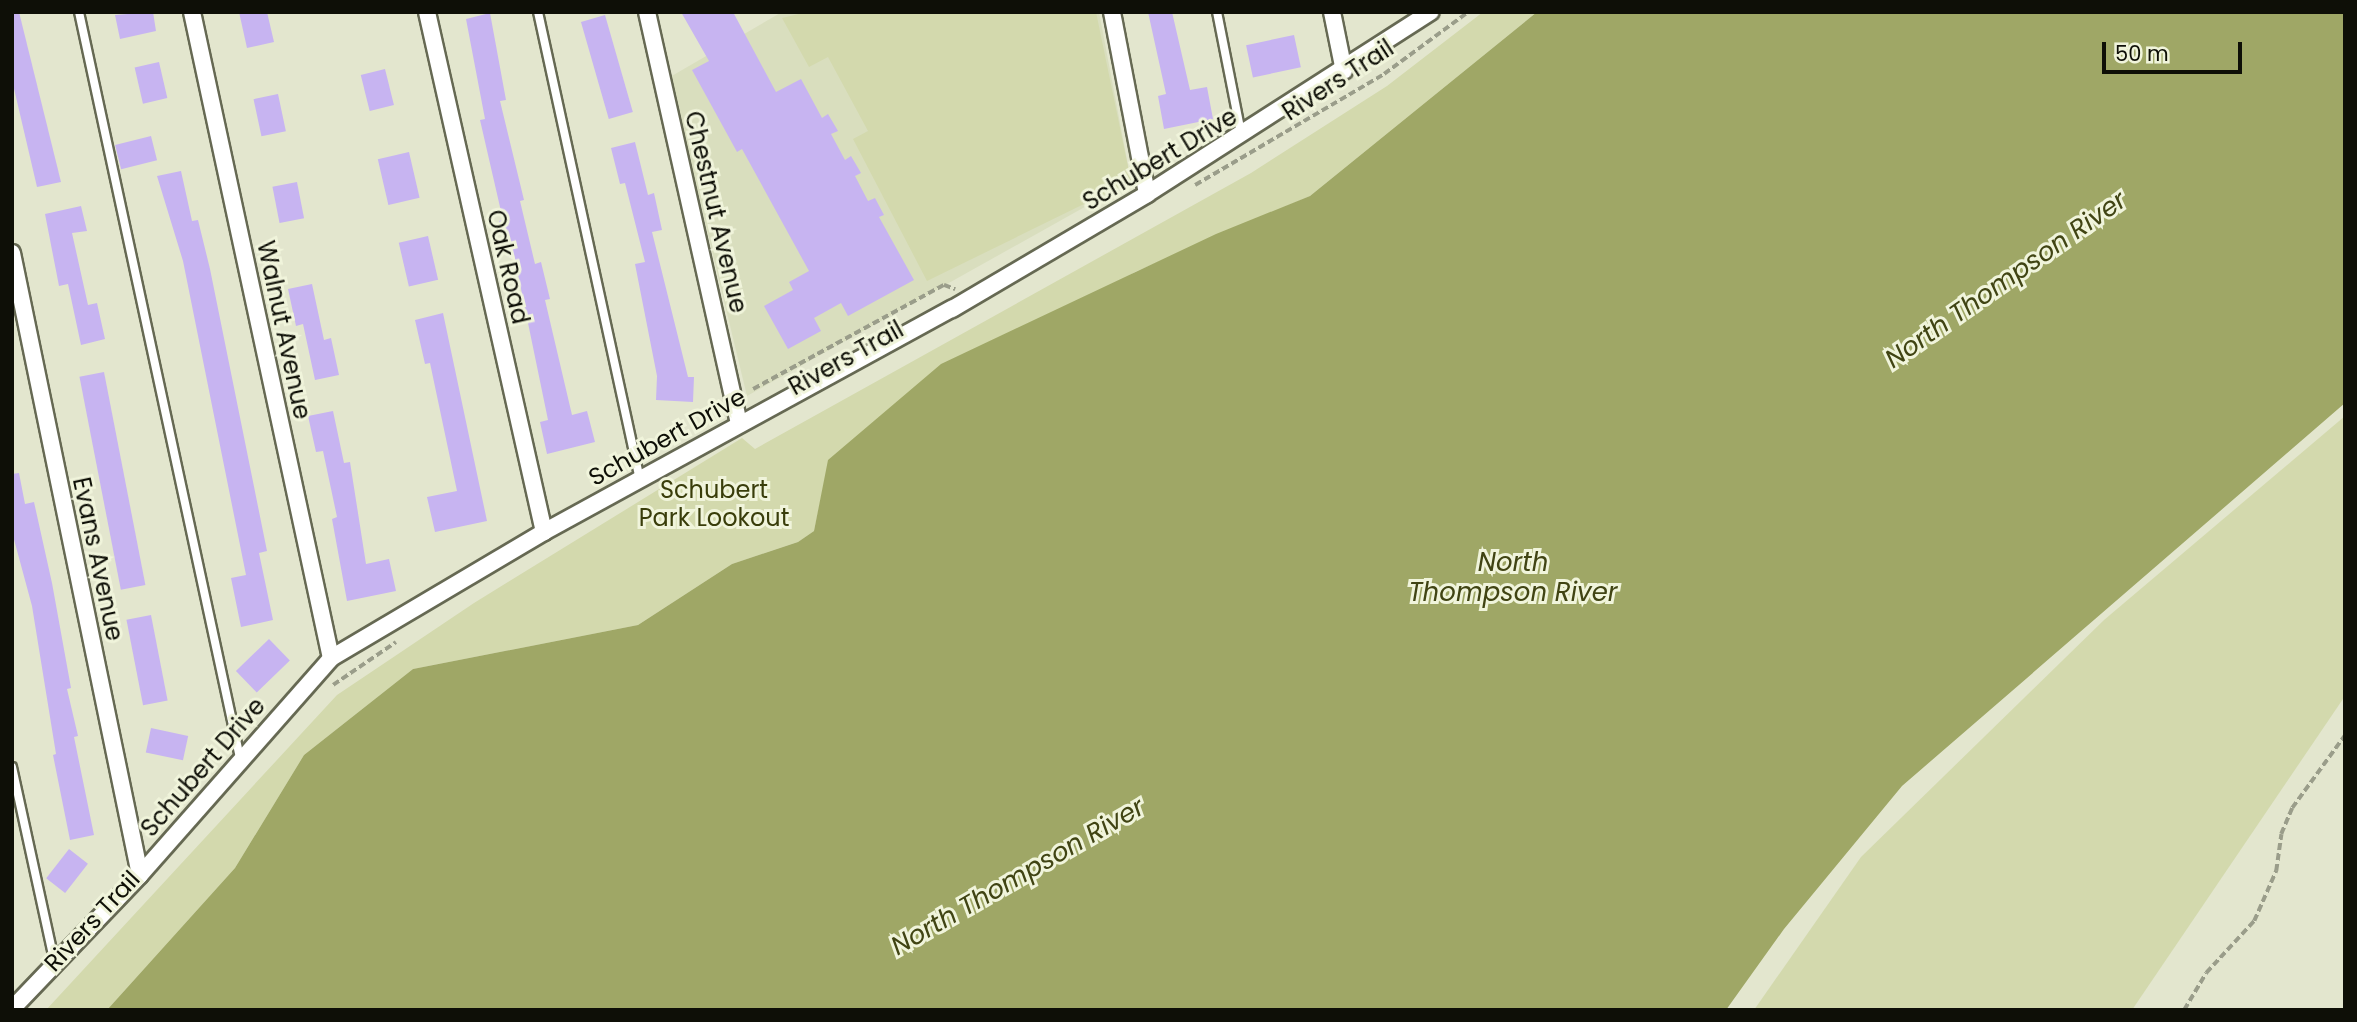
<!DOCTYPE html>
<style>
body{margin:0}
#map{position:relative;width:2357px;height:1022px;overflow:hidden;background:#e3e6ce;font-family:Poppins,sans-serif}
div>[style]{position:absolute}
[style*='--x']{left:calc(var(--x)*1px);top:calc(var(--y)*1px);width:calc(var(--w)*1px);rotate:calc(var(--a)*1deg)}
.built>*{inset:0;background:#d9debe}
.green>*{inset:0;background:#d3d9ad}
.water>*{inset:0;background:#9fa766}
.building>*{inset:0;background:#c7b4f1;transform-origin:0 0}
.path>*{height:3.5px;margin-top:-1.75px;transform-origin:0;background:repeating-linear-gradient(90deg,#9a9d8a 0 7px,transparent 0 10.5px)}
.roads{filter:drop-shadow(2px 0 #666953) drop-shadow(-2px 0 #666953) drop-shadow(0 2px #666953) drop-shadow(0 -2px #666953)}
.service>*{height:8px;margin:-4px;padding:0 4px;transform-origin:4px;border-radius:4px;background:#fff}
.minor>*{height:16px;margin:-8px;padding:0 8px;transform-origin:8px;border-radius:8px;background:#fff}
span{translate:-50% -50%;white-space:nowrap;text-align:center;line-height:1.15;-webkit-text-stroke:6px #f0f4db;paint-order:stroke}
.street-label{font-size:24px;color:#0e0f07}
.park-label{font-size:24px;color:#393d0a}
.water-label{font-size:26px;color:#404413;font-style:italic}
.frame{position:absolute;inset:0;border:14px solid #0e0f07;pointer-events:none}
.scale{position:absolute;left:2102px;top:42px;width:140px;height:32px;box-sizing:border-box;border:4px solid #0e0f07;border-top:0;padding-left:9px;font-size:21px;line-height:24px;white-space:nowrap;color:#0e0f07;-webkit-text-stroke:5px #f0f4db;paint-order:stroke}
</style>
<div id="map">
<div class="built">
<i style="clip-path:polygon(782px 12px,1099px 12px,1131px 181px,747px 396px,670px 77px)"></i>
</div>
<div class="green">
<i style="clip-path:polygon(807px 12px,1096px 12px,1131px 181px,927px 281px,853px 139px,868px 131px,828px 57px,809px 67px,782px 18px)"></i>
<i style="clip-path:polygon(1483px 12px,1537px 12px,1310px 196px,1135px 272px,829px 460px,814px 531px,798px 542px,732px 564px,638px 625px,413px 669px,304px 755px,235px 868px,107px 1010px,46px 1010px,337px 695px,474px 603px,742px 438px,755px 449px,1251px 173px,1387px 86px)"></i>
<i style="clip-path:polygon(2345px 416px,2345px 696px,2132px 1010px,1754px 1010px,1861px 857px,2104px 620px)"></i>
</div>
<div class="water">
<i style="clip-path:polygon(1537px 12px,2345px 12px,2345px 403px,1902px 786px,1784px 929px,1726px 1010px,107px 1010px,235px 868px,304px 755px,413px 669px,638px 625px,732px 564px,798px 542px,814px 531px,828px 460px,941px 364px,1216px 234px,1310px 196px)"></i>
</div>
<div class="building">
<i style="clip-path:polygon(19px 12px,61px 182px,37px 187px,12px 80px,12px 13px)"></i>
<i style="clip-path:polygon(153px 12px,156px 31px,120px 39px,115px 15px)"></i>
<i style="clip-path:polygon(239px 12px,267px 12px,274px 42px,247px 48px)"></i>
<i style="clip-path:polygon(681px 12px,733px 12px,776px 92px,801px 79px,822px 118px,828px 114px,838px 131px,831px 134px,845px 160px,851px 156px,861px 173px,855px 176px,868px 201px,875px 198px,884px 215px,879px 217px,914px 280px,848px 316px,841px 303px,814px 318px,821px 331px,788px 349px,764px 306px,793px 290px,789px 282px,809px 271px,742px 149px,737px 152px,692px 70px,709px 61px)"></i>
<i style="clip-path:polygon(1148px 12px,1172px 12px,1190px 90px,1207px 87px,1213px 119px,1164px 129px,1158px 96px,1166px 94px)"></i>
<i style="clip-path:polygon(490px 13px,506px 100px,500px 101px,524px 200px,520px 201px,535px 264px,541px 262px,550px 299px,545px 300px,572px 415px,587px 411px,595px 442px,547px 454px,540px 422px,548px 420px,514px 255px,508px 257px,499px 221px,503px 220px,480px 120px,485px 119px,466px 19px)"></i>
<i style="left:605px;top:15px;width:101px;height:25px;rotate:74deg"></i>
<i style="left:1294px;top:35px;width:33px;height:49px;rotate:78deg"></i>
<i style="left:159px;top:62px;width:37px;height:25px;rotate:77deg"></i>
<i style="left:385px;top:69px;width:37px;height:25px;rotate:76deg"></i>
<i style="left:278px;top:94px;width:38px;height:25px;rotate:78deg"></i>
<i style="left:151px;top:136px;width:25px;height:37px;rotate:76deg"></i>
<i style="clip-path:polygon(635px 142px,648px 195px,654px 193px,662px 230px,652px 232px,688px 377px,694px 377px,693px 402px,656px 400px,657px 376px,635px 264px,645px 262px,625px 183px,620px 184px,611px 148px)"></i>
<i style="left:409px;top:152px;width:47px;height:32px;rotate:77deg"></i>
<i style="clip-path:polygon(181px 171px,192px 221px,198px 220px,210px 269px,267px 551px,259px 553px,273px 620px,241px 627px,231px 578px,246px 575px,183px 261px,157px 176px)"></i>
<i style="left:297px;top:182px;width:37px;height:25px;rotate:79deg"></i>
<i style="clip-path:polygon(81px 206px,87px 231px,72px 233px,88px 305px,97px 303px,105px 339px,81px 345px,68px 284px,59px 286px,45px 214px)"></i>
<i style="left:428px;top:236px;width:45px;height:30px;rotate:77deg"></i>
<i style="clip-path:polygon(312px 284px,324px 340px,331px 338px,339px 375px,315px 380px,303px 324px,296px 326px,288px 289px)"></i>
<i style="clip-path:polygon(443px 313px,487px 521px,435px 532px,427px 497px,457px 491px,430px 363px,425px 364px,415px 320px)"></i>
<i style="left:104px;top:372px;width:217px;height:25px;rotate:79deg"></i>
<i style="clip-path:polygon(333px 411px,344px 463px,350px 462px,366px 564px,389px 559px,396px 591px,347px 601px,332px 519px,337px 517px,323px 451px,316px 452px,308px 416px)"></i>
<i style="clip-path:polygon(19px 473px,25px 504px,34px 502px,52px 583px,71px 688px,67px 689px,78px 736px,74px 737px,94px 835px,70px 840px,53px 755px,56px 754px,32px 606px,12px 532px,12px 474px)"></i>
<i style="left:151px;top:615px;width:87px;height:25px;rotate:79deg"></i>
<i style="left:269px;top:639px;width:30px;height:46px;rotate:46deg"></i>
<i style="left:151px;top:728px;width:38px;height:25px;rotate:12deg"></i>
<i style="left:69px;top:849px;width:24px;height:37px;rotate:38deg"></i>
</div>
<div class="path">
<i style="--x:1195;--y:185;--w:219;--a:-30.4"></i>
<i style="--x:1384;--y:74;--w:104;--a:-36.4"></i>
<i style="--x:753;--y:389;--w:217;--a:-28.6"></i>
<i style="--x:944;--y:285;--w:12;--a:20"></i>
<i style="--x:333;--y:685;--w:76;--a:-34.3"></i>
<i style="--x:2184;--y:1010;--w:43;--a:-59.3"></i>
<i style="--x:2206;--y:973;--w:71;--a:-47.3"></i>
<i style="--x:2254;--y:921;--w:55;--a:-66.3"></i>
<i style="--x:2276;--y:871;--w:37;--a:-82"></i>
<i style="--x:2281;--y:834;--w:28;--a:-67"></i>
<i style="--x:2292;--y:808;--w:90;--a:-54"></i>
</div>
<div class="roads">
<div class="service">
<i style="--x:79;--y:12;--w:763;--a:77.82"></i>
<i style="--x:538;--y:12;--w:477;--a:77.7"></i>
<i style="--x:1217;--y:12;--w:123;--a:78.8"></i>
<i style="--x:12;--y:767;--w:202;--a:77.7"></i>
</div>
<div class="minor">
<i style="--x:192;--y:12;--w:661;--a:77.86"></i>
<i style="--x:427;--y:12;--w:533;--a:77.32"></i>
<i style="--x:647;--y:12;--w:420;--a:77.4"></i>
<i style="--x:1112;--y:12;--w:185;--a:79.1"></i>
<i style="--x:1332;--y:12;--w:60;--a:78.5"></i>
<i style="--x:12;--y:253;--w:635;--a:78.37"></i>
<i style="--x:12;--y:1009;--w:185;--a:-46.3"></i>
<i style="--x:140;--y:875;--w:289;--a:-48.6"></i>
<i style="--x:331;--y:658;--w:247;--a:-30.6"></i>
<i style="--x:544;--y:532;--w:465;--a:-28.7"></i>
<i style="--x:952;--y:309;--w:226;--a:-30.5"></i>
<i style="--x:1147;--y:194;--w:337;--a:-32.7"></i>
</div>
</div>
<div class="street-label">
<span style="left:1338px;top:80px;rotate:-33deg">Rivers Trail</span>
<span style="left:1160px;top:159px;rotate:-31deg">Schubert Drive</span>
<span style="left:716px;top:212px;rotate:77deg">Chestnut Avenue</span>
<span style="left:508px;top:267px;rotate:77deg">Oak Road</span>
<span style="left:284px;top:330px;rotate:78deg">Walnut Avenue</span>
<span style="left:846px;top:358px;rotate:-29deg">Rivers Trail</span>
<span style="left:667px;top:437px;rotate:-29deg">Schubert Drive</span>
<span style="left:98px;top:559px;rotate:78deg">Evans Avenue</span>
<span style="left:203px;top:767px;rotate:-49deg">Schubert Drive</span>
<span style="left:92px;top:921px;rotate:-47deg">Rivers Trail</span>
</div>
<div class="park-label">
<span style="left:714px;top:504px">Schubert<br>Park Lookout</span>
</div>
<div class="water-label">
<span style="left:2006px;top:280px;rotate:-35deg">North Thompson River</span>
<span style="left:1513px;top:578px">North<br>Thompson River</span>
<span style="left:1018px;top:877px;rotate:-30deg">North Thompson River</span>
</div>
<div class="frame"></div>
<div class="scale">50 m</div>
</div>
